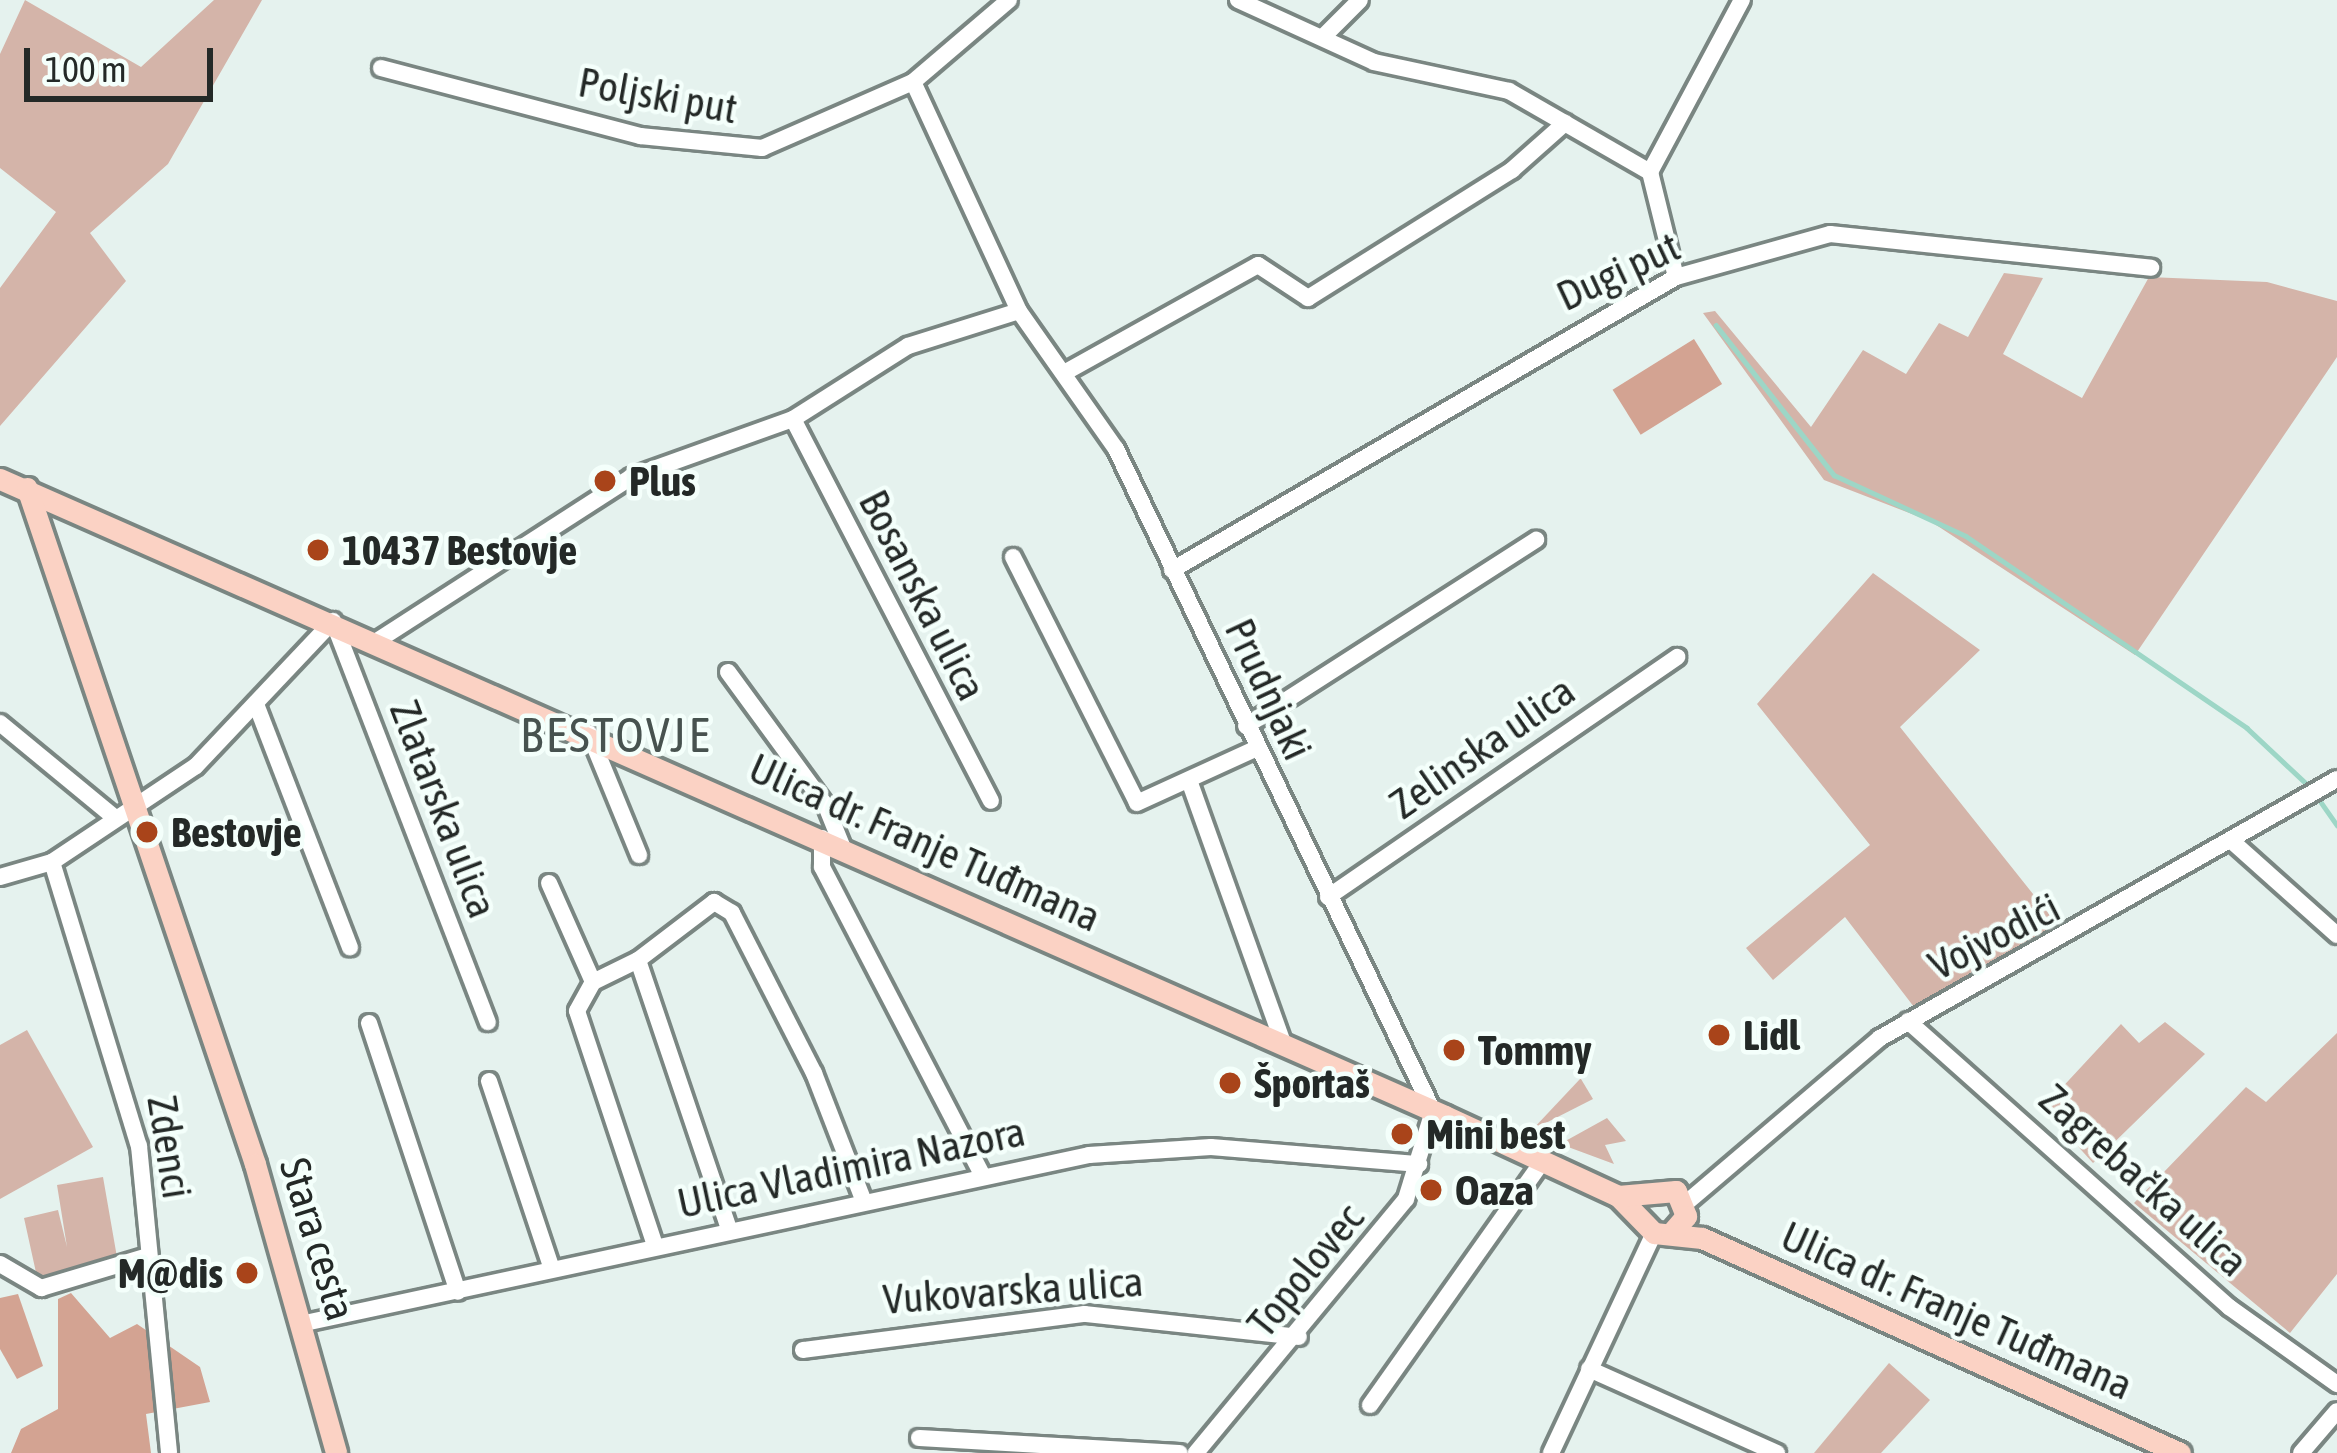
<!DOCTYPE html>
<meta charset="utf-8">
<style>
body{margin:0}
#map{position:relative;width:2337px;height:1453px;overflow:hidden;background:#e5f2ee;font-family:"Asap Condensed",sans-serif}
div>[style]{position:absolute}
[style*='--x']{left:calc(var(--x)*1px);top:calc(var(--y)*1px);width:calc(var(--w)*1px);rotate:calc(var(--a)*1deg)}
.green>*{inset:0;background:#d4b4a9}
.forest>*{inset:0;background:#d3a392;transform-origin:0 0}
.stream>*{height:4.5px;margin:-2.25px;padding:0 2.25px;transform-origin:2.25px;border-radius:2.25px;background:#9dd6c6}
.roads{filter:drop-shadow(3px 0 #7a8682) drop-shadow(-3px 0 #7a8682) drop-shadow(0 3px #7a8682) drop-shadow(0 -3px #7a8682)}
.minor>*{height:16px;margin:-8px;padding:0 8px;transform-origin:8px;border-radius:8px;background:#fff}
.major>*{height:21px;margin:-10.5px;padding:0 10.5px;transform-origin:10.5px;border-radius:10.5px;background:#fbd2c4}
.dots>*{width:33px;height:33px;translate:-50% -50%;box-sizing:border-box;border:6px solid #f4fffb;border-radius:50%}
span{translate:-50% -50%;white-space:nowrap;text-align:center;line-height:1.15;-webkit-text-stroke:9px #f4fffb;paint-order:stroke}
.street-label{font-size:42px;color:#242927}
.poi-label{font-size:42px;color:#242927;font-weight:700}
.left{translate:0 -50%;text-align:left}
.right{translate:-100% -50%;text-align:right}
.quarter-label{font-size:48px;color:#47524f;letter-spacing:3px}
.scale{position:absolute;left:24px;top:48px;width:189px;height:54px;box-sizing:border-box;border:6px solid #242927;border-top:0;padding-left:15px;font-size:36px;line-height:42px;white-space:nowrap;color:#242927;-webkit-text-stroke:9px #f4fffb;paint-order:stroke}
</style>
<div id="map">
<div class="green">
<i style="clip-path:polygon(25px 0,141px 67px,214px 0,262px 0,168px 164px,90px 233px,126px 281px,0 426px,0 288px,56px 212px,0 168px,0 54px)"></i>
<i style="clip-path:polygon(2004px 273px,2043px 278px,2003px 354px,2082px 398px,2149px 277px,2267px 282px,2337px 301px,2337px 357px,2135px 655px,1930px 521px,1824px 480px,1703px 313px,1715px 311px,1811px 427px,1863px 350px,1906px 374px,1939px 323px,1968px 337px)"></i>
<i style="clip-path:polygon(1873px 573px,1980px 650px,1900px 727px,2060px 928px,1914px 1007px,1845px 917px,1773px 980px,1746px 948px,1870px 845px,1757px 704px)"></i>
<i style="clip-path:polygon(2165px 1022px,2205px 1054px,2093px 1163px,2043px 1108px,2121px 1024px,2139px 1043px)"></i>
<i style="clip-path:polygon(27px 1030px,93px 1147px,0 1199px,0 1045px)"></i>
<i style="clip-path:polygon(2337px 1033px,2337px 1274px,2290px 1333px,2134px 1203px,2246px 1087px,2266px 1102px)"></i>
<i style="clip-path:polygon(1581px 1079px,1593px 1099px,1532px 1130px,1580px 1079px)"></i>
<i style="clip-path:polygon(1607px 1118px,1626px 1141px,1605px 1145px,1614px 1164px,1560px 1144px)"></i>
<i style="clip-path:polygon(103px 1177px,118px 1263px,37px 1277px,24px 1218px,58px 1210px,67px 1247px,57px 1185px)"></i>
<i style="clip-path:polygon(1889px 1363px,1930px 1400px,1881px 1453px,1814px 1453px)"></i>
</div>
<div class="forest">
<i style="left:1694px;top:339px;width:53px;height:96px;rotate:58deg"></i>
<i style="clip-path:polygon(71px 1293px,110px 1338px,137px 1324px,200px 1367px,210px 1402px,146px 1414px,151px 1453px,11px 1453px,21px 1429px,58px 1409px,58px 1299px)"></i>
<i style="clip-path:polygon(18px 1294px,43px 1366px,17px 1379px,0 1349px,0 1298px)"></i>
</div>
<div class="stream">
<i style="--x:1716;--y:325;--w:191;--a:51.8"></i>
<i style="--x:1834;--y:475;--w:145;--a:24.8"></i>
<i style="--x:1966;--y:536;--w:340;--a:34.3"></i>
<i style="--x:2247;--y:728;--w:85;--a:43.1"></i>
<i style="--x:2316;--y:795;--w:37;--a:55"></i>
</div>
<div class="roads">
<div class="minor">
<i style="--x:1238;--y:0;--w:149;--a:24.5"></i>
<i style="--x:1374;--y:62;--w:138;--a:12.1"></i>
<i style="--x:1509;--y:91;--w:163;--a:29.9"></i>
<i style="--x:1650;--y:172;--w:108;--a:76.1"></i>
<i style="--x:1323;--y:37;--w:52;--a:-45"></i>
<i style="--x:381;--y:68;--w:268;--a:14.7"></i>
<i style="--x:640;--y:136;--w:123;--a:5.6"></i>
<i style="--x:762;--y:148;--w:165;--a:-23.6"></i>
<i style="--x:913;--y:82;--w:126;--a:-40.5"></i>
<i style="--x:1650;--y:172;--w:195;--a:-61.9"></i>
<i style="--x:1019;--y:311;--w:169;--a:54.9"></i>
<i style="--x:1116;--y:449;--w:734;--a:64.41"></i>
<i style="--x:1433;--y:1111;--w:92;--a:107.1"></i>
<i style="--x:1406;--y:1199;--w:330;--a:129.6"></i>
<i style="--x:1064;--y:373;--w:222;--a:-29.1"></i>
<i style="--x:1258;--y:265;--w:60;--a:33.4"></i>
<i style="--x:1308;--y:298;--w:241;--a:-32.1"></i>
<i style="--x:1512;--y:170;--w:71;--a:-41.6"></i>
<i style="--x:793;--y:419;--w:430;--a:62.6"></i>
<i style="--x:1013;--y:557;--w:275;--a:63.2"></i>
<i style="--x:1137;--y:803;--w:132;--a:-24.6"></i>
<i style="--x:1172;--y:570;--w:583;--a:-30.17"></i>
<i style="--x:1676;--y:277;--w:160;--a:-15.6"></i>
<i style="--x:1830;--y:234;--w:323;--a:6"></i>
<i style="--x:377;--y:641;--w:302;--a:-32.8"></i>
<i style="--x:631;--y:477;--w:172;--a:-19.7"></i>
<i style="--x:793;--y:419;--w:136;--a:-32.4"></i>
<i style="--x:908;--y:346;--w:116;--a:-17.5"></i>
<i style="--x:1019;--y:311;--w:252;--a:-114.8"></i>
<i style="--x:728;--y:672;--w:166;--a:53.8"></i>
<i style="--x:826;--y:806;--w:45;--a:68"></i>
<i style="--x:256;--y:704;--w:261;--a:68.9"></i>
<i style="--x:0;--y:723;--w:146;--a:39.5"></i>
<i style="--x:1246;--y:726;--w:345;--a:-32.7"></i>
<i style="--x:589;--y:733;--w:132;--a:67.7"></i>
<i style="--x:1190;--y:783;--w:279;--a:70.3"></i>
<i style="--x:822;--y:838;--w:29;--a:90"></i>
<i style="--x:822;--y:867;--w:346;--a:62.5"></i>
<i style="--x:2234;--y:843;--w:138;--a:41.8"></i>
<i style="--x:52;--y:862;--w:297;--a:73"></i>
<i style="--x:139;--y:1146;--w:308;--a:84.4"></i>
<i style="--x:0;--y:877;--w:54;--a:-16.1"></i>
<i style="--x:52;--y:862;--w:173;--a:-33.7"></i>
<i style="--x:196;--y:766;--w:199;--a:-46.6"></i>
<i style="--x:333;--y:621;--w:430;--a:68.9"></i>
<i style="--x:549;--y:883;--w:108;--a:66"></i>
<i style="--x:1328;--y:897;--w:424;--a:-34.5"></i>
<i style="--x:638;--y:960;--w:50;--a:153.9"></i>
<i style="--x:593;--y:982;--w:33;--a:119"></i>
<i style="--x:577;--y:1011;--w:248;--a:71.6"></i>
<i style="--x:1908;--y:1021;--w:430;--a:41.7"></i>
<i style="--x:2229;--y:1307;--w:133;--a:35.5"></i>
<i style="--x:369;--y:1023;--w:283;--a:71.7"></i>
<i style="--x:489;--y:1081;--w:198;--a:71.5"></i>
<i style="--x:1685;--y:1204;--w:256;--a:-40.4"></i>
<i style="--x:1880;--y:1038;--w:525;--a:-29.54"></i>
<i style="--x:729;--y:1229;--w:284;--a:-108.7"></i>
<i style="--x:638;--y:960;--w:96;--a:-37.3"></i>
<i style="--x:714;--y:902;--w:21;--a:31"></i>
<i style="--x:732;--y:913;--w:180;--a:62.9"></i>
<i style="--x:814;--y:1073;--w:133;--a:68.8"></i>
<i style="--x:0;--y:1264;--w:48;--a:30.3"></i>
<i style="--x:41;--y:1288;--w:112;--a:-16.7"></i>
<i style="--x:305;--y:1323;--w:802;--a:-12.09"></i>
<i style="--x:1089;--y:1155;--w:122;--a:-3.8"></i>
<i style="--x:1211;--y:1147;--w:209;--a:4.7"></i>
<i style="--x:803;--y:1350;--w:284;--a:-7.3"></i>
<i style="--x:1085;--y:1314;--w:215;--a:6.1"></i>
<i style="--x:1589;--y:1369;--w:206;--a:24.1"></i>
<i style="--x:1370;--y:1405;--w:299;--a:-54.7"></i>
<i style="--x:919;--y:1438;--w:261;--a:3.3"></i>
<i style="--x:1551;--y:1453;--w:243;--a:-64.9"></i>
<i style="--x:2301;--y:1453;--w:55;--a:-49.4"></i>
</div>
<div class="major">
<i style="--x:0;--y:479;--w:1579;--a:23.79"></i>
<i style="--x:1445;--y:1116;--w:191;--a:24.8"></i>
<i style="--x:1618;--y:1196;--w:52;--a:45.8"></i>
<i style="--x:1654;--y:1233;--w:48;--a:5.9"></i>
<i style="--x:1702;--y:1238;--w:524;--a:24.22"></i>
<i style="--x:27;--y:488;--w:713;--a:71.36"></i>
<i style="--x:255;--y:1164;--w:300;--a:74.3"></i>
<i style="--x:1618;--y:1196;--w:58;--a:-4.9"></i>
<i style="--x:1676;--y:1191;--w:27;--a:68"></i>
<i style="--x:1686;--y:1216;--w:23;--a:131"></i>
</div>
</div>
<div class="dots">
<i style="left:605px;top:481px;background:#a9441a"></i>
<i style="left:318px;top:550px;background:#a9441a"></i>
<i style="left:147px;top:832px;background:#a9441a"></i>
<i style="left:1719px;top:1035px;background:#a9441a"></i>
<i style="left:1454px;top:1050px;background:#a9441a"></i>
<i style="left:1230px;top:1083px;background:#a9441a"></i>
<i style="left:1402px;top:1134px;background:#a9441a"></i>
<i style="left:1431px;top:1190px;background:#a9441a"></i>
<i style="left:247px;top:1273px;background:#a9441a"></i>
</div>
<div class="street-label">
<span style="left:658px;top:95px;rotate:10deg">Poljski put</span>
<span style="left:1618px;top:271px;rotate:-25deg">Dugi put</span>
<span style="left:923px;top:595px;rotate:63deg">Bosanska ulica</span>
<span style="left:1269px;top:689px;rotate:65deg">Prudnjaki</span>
<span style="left:1482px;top:747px;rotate:-35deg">Zelinska ulica</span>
<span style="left:444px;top:809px;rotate:69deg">Zlatarska ulica</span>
<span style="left:925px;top:842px;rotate:24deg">Ulica dr. Franje Tuđmana</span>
<span style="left:1994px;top:936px;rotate:-27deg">Vojvodići</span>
<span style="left:170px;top:1147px;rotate:81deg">Zdenci</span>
<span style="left:851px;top:1167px;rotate:-12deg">Ulica Vladimira Nazora</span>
<span style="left:2144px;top:1180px;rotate:42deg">Zagrebačka ulica</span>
<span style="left:318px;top:1239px;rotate:73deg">Stara cesta</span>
<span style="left:1305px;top:1270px;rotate:-51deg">Topolovec</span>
<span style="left:1013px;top:1290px;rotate:-4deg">Vukovarska ulica</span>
<span style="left:1957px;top:1310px;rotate:24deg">Ulica dr. Franje Tuđmana</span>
</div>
<div class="poi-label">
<span class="left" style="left:629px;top:481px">Plus</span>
<span class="left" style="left:342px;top:550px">10437 Bestovje</span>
<span class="left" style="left:171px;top:832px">Bestovje</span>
<span class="left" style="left:1743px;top:1035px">Lidl</span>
<span class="left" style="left:1478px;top:1050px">Tommy</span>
<span class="left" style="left:1254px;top:1083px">Športaš</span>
<span class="left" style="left:1426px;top:1134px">Mini best</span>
<span class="left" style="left:1455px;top:1190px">Oaza</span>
<span class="right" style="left:223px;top:1273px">M@dis</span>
</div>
<div class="quarter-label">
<span style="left:616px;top:735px">BESTOVJE</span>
</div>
<div class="scale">100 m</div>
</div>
